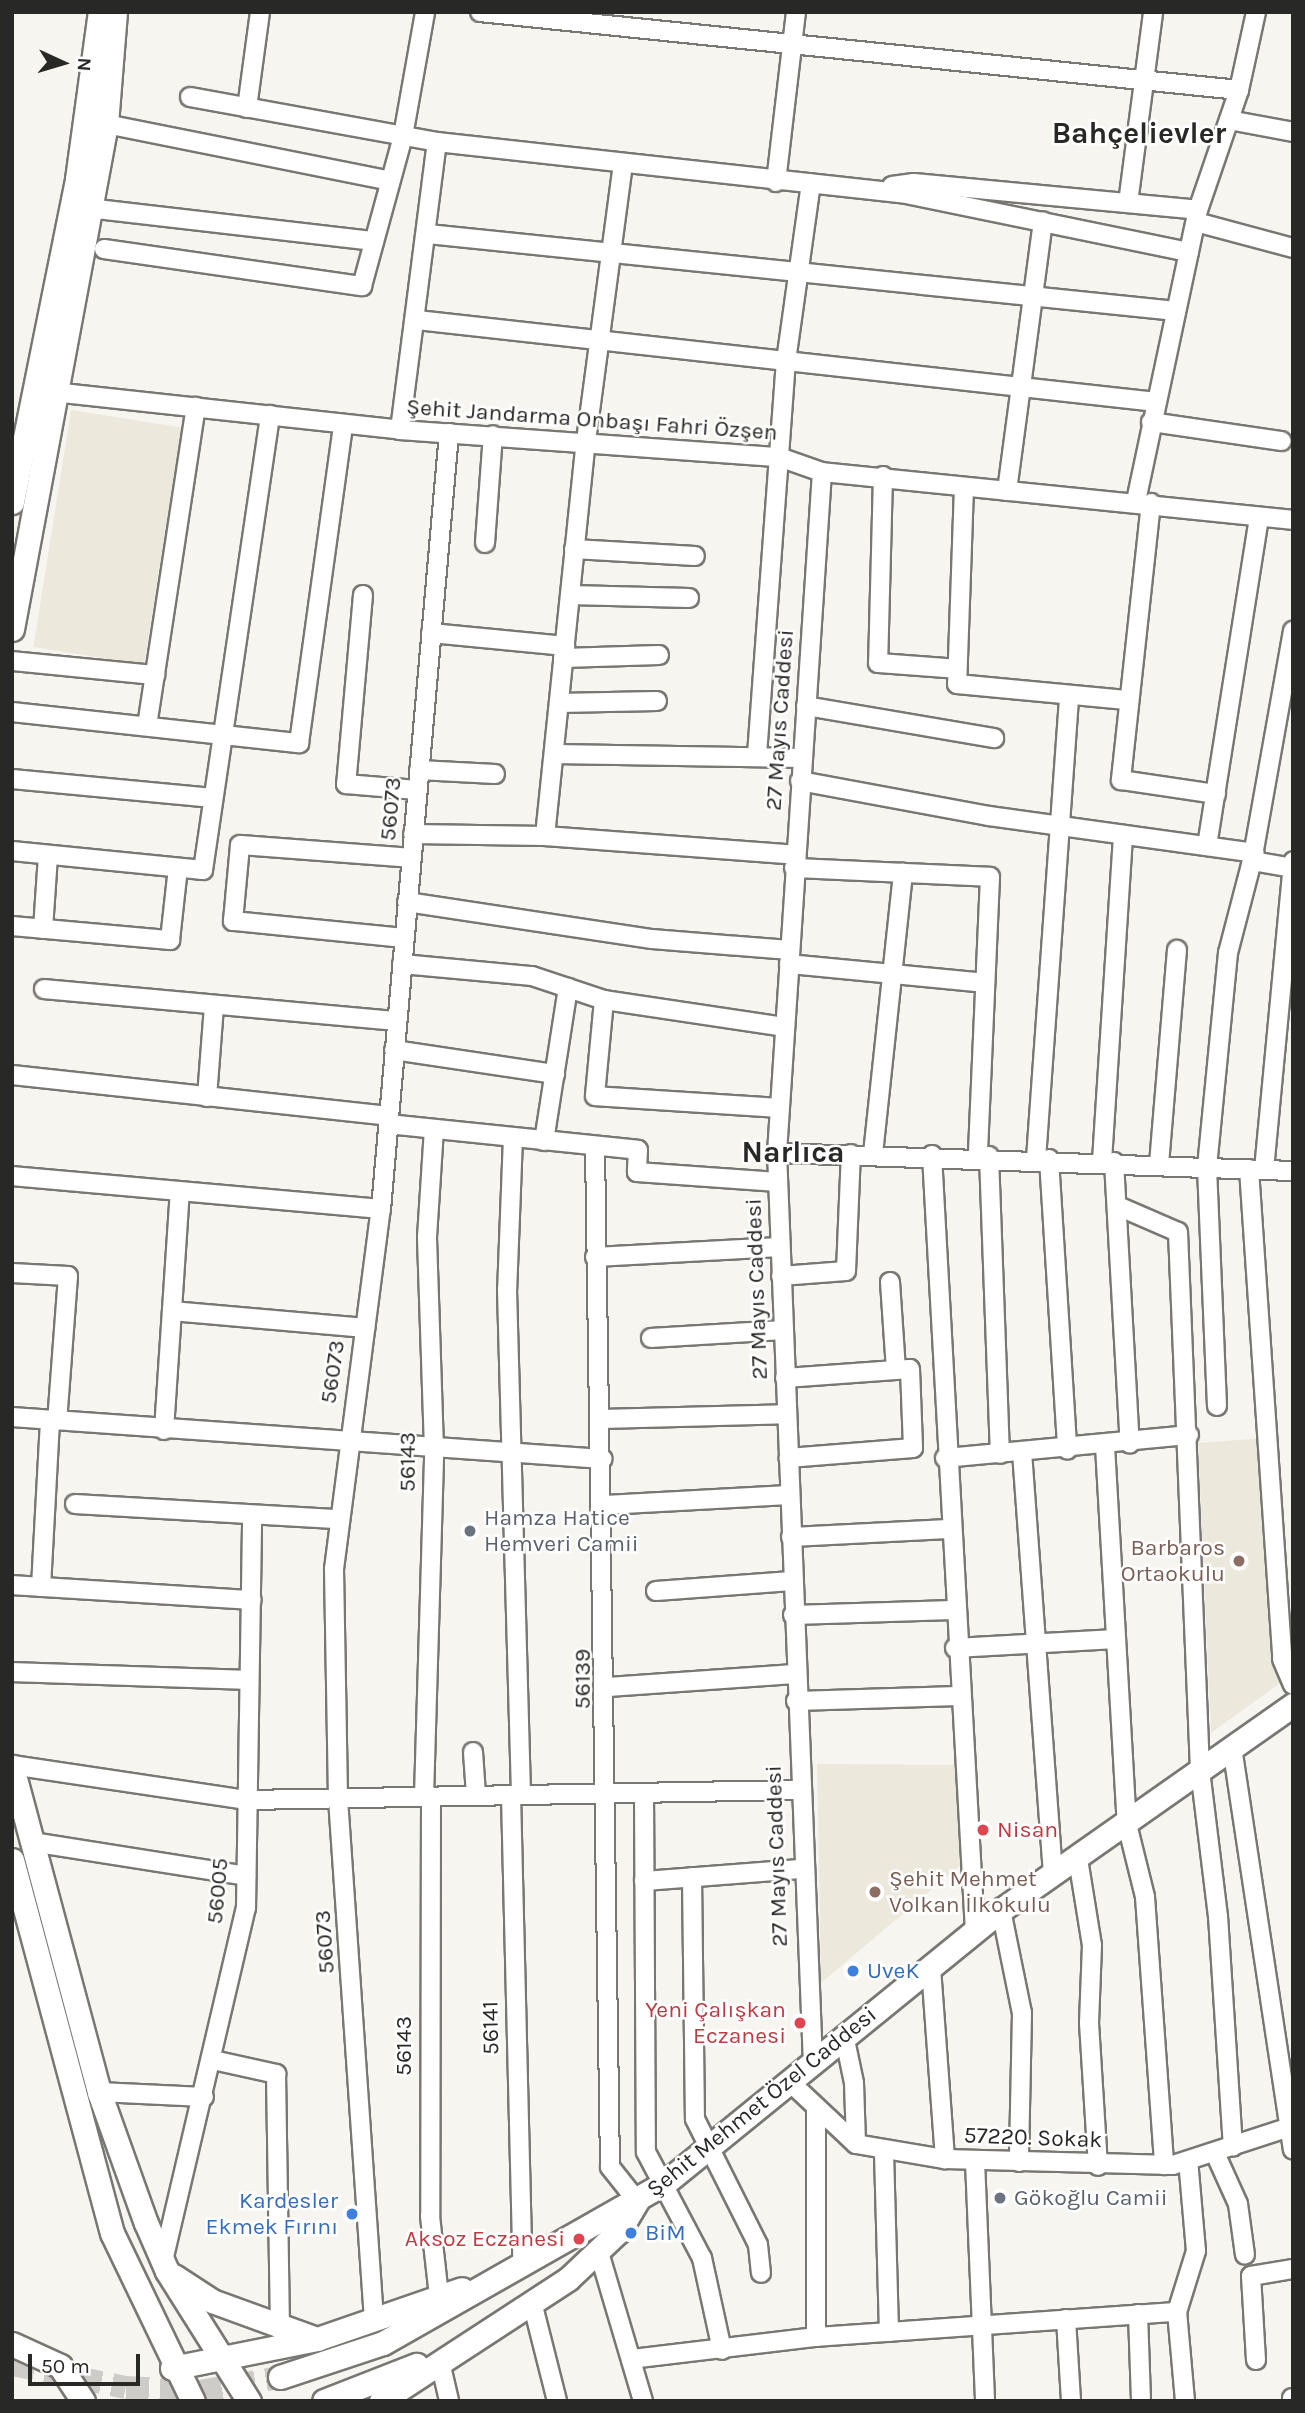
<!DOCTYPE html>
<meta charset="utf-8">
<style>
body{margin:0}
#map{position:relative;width:1305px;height:2413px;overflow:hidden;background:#f7f5f0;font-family:Karla,sans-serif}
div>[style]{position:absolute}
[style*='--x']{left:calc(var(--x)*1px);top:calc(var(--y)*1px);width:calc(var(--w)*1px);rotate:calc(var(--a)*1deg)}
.built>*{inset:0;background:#ede8dc;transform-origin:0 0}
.major-tunnel>*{height:23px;margin-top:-11.5px;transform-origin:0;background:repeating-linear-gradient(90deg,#ceccc8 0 23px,transparent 0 34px)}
.roads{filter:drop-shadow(2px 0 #797773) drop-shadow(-2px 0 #797773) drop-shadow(0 2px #797773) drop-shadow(0 -2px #797773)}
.minor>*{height:18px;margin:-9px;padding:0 9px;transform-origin:9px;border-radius:9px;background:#fff}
.major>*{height:23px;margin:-11.5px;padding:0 11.5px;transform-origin:11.5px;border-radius:11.5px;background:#fff}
.dots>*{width:19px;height:19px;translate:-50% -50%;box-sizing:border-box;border:4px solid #fff;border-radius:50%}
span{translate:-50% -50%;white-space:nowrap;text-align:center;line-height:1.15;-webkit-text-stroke:5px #fff;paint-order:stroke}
.street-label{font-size:23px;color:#282826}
.worship-label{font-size:23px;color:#5b616d}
.left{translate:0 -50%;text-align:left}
.education-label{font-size:23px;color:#785e54}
.right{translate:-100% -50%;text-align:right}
.health-label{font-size:23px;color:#be3a42}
.shop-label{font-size:23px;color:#366cbe}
.district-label{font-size:30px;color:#282826;font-weight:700}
.frame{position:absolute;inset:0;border:14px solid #282826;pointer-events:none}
.north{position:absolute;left:28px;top:28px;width:70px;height:70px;-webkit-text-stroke:5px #fff;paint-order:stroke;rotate:94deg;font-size:19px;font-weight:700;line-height:28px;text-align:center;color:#282826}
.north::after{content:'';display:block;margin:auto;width:24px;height:32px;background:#282826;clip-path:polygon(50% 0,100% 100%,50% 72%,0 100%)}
.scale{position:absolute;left:28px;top:2354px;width:112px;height:32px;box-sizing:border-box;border:4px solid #282826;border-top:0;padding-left:9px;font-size:21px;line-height:24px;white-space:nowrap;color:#282826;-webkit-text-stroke:5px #fff;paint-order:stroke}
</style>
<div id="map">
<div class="built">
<i style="left:71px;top:410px;width:112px;height:240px;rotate:9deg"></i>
<i style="clip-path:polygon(1265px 1438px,1286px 1679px,1211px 1733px,1198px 1443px)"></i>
<i style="clip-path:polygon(817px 1764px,957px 1765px,964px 1862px,821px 1983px)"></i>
</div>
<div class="major-tunnel">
<i style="--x:12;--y:2364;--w:116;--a:11.4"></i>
<i style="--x:126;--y:2387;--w:73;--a:3.1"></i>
<i style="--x:199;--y:2391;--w:82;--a:-9.8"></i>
</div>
<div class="roads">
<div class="minor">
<i style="--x:480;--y:12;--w:763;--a:5.87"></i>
<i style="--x:190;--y:97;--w:251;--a:10.3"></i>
<i style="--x:437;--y:142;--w:467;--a:6.3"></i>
<i style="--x:901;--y:193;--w:294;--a:11.6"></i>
<i style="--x:247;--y:108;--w:97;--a:-82.3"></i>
<i style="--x:1229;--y:120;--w:65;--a:10.6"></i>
<i style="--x:106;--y:124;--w:290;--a:11.3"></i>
<i style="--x:776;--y:182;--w:171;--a:-83.3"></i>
<i style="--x:892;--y:186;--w:22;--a:-8"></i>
<i style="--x:914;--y:183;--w:285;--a:5.4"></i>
<i style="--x:1128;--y:203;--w:193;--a:-82.5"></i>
<i style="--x:88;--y:208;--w:288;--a:6.6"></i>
<i style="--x:1196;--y:222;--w:100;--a:15"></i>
<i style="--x:428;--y:234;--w:752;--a:5.88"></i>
<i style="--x:104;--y:249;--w:261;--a:8.2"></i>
<i style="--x:362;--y:286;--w:156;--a:-74.7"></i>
<i style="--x:403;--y:136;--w:126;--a:-79.9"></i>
<i style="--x:417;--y:320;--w:744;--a:6.33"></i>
<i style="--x:53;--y:392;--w:349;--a:6.2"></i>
<i style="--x:400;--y:430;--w:380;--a:4.1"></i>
<i style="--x:779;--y:457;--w:46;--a:19.2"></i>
<i style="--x:822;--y:472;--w:473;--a:5.8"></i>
<i style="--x:1151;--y:422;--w:132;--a:8.3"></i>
<i style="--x:400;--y:430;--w:290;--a:-82.7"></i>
<i style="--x:883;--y:476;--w:187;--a:91.5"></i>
<i style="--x:878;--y:663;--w:79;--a:4.3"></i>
<i style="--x:964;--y:487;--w:197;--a:92"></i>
<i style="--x:957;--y:684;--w:170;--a:5.4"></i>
<i style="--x:1007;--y:491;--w:272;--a:-82.4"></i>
<i style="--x:1136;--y:501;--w:298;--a:-78"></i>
<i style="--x:1198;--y:210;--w:127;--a:-71.1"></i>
<i style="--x:1239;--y:90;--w:80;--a:-77.7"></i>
<i style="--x:1151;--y:503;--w:279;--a:96.2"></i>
<i style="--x:1121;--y:780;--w:96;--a:8.4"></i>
<i style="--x:485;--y:543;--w:108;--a:-85.8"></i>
<i style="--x:574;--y:549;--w:121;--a:3.3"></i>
<i style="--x:363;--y:595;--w:190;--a:95.1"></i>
<i style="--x:346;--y:784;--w:71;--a:4.8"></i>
<i style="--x:570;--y:595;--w:119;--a:1.4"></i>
<i style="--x:431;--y:633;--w:135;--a:5.5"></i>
<i style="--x:563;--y:658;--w:96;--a:-1.8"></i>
<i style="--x:12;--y:661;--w:144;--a:5.6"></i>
<i style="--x:559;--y:703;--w:98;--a:-1.2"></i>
<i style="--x:806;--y:706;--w:191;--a:9.7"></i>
<i style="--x:12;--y:712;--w:289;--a:6.2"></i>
<i style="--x:299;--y:743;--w:322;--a:-82.1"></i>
<i style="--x:147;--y:726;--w:323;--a:-81.3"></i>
<i style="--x:554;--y:754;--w:248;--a:0.9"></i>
<i style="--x:757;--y:755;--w:395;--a:-85.8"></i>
<i style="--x:786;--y:361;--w:179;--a:-82"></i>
<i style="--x:419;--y:770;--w:76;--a:3"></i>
<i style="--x:12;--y:779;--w:202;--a:5.4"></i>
<i style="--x:800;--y:781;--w:192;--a:10.5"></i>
<i style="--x:989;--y:816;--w:268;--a:7.9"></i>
<i style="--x:413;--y:834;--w:132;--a:0.9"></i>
<i style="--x:545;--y:836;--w:251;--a:4.3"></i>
<i style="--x:545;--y:836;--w:397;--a:-84.1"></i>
<i style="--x:586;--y:441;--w:279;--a:-82.4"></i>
<i style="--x:1207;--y:846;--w:333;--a:-81"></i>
<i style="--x:12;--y:851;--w:192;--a:5.7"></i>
<i style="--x:203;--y:870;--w:460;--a:-81.6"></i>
<i style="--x:1252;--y:861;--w:42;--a:9.7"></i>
<i style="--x:794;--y:868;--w:196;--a:2.6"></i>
<i style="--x:990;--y:877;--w:279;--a:92.5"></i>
<i style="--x:407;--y:902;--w:248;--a:8.6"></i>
<i style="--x:652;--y:939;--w:138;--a:4.6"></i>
<i style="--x:12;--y:926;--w:159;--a:5.1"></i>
<i style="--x:170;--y:940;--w:72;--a:-83.7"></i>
<i style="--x:43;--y:929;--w:74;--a:-86.1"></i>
<i style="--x:404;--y:938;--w:172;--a:-174.3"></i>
<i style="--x:233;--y:921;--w:76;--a:-84.7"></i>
<i style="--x:240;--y:845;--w:171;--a:4.3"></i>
<i style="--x:402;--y:964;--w:131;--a:5.3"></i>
<i style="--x:532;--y:976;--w:76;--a:18.4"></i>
<i style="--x:604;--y:1000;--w:183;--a:8.5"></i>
<i style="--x:789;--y:964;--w:197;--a:5.5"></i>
<i style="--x:44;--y:989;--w:354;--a:5.2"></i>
<i style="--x:604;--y:1000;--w:96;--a:95.4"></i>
<i style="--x:595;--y:1096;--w:184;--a:3.7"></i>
<i style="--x:394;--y:1050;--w:163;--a:8.5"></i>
<i style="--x:12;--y:1075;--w:379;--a:6.2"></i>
<i style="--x:207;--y:1097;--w:91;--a:-85.6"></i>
<i style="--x:388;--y:1124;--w:251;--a:5.9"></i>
<i style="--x:638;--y:1150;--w:22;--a:93"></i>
<i style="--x:637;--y:1172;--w:141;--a:4.1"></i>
<i style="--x:513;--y:1137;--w:153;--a:92.2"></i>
<i style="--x:507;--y:1290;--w:505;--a:88.41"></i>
<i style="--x:544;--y:1141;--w:155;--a:-81.1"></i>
<i style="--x:595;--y:1146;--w:1021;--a:89.16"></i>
<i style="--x:610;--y:2167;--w:43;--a:51.5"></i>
<i style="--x:777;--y:1153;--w:516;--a:2"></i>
<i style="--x:873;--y:1154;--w:283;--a:-83.9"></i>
<i style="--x:932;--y:1155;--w:777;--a:86.83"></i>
<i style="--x:989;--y:1156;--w:298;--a:87.9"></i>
<i style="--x:1036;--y:1159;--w:464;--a:-85.9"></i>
<i style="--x:1049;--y:1159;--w:291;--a:86.4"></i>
<i style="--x:1102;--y:1161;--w:327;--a:-86.3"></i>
<i style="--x:1114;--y:1162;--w:282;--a:86.8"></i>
<i style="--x:1159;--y:1164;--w:215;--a:-85.2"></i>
<i style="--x:1249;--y:1169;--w:491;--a:86.1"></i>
<i style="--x:1282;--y:1659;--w:28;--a:67"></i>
<i style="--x:1264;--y:1170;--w:310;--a:-84.6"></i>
<i style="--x:12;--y:1176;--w:370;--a:5.1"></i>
<i style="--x:1118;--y:1206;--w:65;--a:23.4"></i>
<i style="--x:1178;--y:1232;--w:538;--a:87.66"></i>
<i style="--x:1200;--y:1770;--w:147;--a:83"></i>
<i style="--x:1218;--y:1916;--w:231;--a:86.3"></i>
<i style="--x:595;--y:1257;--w:185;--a:-3.1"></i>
<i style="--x:12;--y:1273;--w:56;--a:3.1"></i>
<i style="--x:68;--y:1276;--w:145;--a:94.3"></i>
<i style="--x:781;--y:1276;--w:65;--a:-4.4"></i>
<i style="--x:846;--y:1271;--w:117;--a:-87.6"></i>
<i style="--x:890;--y:1282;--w:88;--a:86.1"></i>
<i style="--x:172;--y:1311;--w:194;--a:5"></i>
<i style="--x:651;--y:1338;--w:132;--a:-3.5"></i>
<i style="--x:785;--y:1378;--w:125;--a:-4.1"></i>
<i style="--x:910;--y:1369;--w:79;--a:87.8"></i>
<i style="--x:913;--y:1448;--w:125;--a:175.4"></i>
<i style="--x:1217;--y:1406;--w:239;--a:-92.4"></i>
<i style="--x:1207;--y:1167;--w:215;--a:-84.4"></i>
<i style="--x:1228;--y:953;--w:95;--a:-75.4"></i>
<i style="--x:1252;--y:861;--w:234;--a:-79.9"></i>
<i style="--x:12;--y:1417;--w:592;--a:4.06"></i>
<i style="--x:601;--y:1419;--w:185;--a:-1.5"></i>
<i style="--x:164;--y:1430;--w:239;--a:-86.2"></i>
<i style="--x:1105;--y:1446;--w:379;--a:86.7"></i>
<i style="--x:1127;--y:1824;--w:75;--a:76.1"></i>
<i style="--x:1145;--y:1897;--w:269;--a:85.9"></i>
<i style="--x:1022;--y:1452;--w:425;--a:85.8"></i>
<i style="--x:945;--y:1458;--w:245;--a:-5.4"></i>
<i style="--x:75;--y:1504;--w:264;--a:3.3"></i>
<i style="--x:605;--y:1505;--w:184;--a:-3.1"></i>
<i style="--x:791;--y:1537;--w:158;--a:-2.9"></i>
<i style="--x:12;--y:1585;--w:240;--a:3.6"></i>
<i style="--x:41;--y:1587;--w:166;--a:-86.9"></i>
<i style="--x:656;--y:1591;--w:136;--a:-4.2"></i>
<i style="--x:793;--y:1615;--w:160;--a:-1.8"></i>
<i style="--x:955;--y:1648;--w:161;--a:-3.2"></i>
<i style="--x:12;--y:1672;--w:237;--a:1.9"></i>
<i style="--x:608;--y:1687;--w:187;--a:-4"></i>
<i style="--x:796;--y:1701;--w:162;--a:-1.8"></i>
<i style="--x:1232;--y:1747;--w:407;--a:81.4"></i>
<i style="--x:473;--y:1752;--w:43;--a:86"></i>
<i style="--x:12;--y:1765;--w:238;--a:8.5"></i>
<i style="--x:247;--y:1800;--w:552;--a:-1.04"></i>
<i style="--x:644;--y:1793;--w:359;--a:89.7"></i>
<i style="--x:646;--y:2152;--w:120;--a:62.2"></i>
<i style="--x:702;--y:2258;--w:94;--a:77.7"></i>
<i style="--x:511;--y:1795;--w:466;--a:88.6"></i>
<i style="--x:424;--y:1796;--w:347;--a:-88.3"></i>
<i style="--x:434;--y:1449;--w:212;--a:-91.9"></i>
<i style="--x:427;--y:1237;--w:108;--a:-86.3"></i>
<i style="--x:431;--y:1796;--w:420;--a:90.1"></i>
<i style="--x:430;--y:2216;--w:81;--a:83.6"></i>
<i style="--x:32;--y:1842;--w:217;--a:9"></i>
<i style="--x:1078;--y:1859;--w:87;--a:80.8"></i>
<i style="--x:1092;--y:1945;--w:78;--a:92.2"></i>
<i style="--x:1089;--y:2023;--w:143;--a:86.4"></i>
<i style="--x:692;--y:1877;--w:242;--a:89.3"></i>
<i style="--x:695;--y:2119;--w:141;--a:63.4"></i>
<i style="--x:758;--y:2245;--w:28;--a:84"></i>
<i style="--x:644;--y:1881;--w:157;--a:-4.4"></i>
<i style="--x:1001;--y:1910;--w:105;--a:78.5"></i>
<i style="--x:1022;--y:2013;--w:149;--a:91.2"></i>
<i style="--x:931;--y:1968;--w:192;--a:85.8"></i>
<i style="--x:844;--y:2035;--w:49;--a:78.2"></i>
<i style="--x:854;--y:2083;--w:61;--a:88.1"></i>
<i style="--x:213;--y:2060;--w:65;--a:12.5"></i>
<i style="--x:276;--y:2074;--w:256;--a:89.1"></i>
<i style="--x:813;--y:2064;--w:912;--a:-92.26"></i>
<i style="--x:777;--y:1153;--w:682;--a:-86.22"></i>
<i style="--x:791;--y:2083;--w:89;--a:43.2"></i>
<i style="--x:856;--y:2144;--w:90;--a:9.6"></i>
<i style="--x:945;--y:2159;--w:228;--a:1.5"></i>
<i style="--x:1173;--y:2165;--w:126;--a:-18"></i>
<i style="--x:99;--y:2092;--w:105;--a:2.7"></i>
<i style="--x:884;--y:2153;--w:179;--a:88.4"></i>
<i style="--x:1215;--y:2153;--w:56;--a:65.7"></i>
<i style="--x:1238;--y:2204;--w:51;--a:82.2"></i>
<i style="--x:975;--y:2161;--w:240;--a:87.6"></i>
<i style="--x:598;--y:2249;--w:159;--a:73.5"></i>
<i style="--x:163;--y:2261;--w:363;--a:-76.8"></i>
<i style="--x:246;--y:1908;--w:391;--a:-89.1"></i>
<i style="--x:533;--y:2306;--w:98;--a:75.8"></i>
<i style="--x:1138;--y:2314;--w:87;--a:88"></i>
<i style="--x:1066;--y:2319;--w:82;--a:86.5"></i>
<i style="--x:374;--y:2320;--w:523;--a:-93.95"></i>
<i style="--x:338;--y:1798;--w:229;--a:-91"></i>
<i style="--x:334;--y:1569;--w:363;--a:-82.6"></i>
<i style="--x:381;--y:1209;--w:779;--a:-84.99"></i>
<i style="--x:816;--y:2337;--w:230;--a:-90"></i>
<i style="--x:631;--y:2359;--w:186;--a:-6.8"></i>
<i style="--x:816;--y:2337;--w:362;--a:-4"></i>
<i style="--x:1256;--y:2360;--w:84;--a:-93.4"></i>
<i style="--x:1251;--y:2276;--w:43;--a:-9.5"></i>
<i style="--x:441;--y:2366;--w:36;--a:77"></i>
<i style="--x:1292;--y:2398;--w:1;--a:0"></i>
<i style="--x:1185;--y:2401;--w:89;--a:-95.1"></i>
<i style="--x:1177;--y:2312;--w:64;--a:-72.7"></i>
<i style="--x:1196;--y:2251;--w:91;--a:-95"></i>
</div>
<div class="major">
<i style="--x:12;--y:502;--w:329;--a:-78.6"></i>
<i style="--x:77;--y:179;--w:169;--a:-82.2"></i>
<i style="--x:12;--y:629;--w:514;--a:-79.46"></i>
<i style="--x:106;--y:124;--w:112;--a:-85.4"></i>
<i style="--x:12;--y:1767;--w:336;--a:75"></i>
<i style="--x:99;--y:2092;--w:139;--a:70.3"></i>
<i style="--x:146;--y:2223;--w:52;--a:66.4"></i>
<i style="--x:167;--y:2271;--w:154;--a:57.8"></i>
<i style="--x:12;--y:1860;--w:386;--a:75"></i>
<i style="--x:112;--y:2233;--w:187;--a:64.3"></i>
<i style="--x:174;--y:2276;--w:45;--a:33.3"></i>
<i style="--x:212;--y:2301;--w:105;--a:20"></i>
<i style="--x:12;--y:2344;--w:53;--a:24.6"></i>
<i style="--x:60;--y:2366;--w:42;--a:56.7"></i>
<i style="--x:172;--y:2368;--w:148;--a:-11.3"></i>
<i style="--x:317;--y:2339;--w:153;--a:-19"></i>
<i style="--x:280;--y:2377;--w:108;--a:-18.3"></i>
<i style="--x:383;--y:2343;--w:326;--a:-29.6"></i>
<i style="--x:666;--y:2182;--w:432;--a:-39.1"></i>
<i style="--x:1001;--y:1910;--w:357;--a:-35.1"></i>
<i style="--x:324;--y:2401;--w:99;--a:-21.4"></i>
<i style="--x:381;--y:2401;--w:223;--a:-33.1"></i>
<i style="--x:568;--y:2279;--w:70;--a:-43.3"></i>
<i style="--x:619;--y:2231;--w:35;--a:-59"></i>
</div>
</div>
<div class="dots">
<i style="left:470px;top:1531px;background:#6b7280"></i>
<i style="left:1239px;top:1561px;background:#8d6e63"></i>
<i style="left:983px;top:1830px;background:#e0444e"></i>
<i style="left:875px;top:1892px;background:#8d6e63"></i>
<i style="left:853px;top:1971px;background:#3f7fe0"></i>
<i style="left:800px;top:2023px;background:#e0444e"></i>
<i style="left:1000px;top:2198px;background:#6b7280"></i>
<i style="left:352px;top:2214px;background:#3f7fe0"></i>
<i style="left:631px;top:2233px;background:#3f7fe0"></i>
<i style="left:579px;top:2239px;background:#e0444e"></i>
</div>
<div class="street-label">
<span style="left:592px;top:420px;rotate:4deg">Şehit Jandarma Onbaşı Fahri Özşen</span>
<span style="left:780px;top:720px;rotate:-86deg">27 Mayıs Caddesi</span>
<span style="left:391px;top:809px;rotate:-85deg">56073</span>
<span style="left:757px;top:1289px;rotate:-92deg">27 Mayıs Caddesi</span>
<span style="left:333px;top:1372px;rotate:-82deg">56073</span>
<span style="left:408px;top:1462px;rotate:-90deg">56143</span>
<span style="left:583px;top:1679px;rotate:-90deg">56139</span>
<span style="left:777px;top:1856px;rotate:-92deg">27 Mayıs Caddesi</span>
<span style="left:218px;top:1891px;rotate:-85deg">56005</span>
<span style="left:325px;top:1942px;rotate:-94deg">56073</span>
<span style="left:491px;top:2028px;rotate:-91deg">56141</span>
<span style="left:404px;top:2046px;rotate:-90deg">56143</span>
<span style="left:762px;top:2102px;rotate:-39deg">Şehit Mehmet Özel Caddesi</span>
<span style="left:1033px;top:2138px;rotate:2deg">57220. Sokak</span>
</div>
<div class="worship-label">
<span class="left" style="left:484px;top:1531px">Hamza Hatice<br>Hemveri Camii</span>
<span class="left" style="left:1014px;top:2198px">Gökoğlu Camii</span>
</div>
<div class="education-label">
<span class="right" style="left:1225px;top:1561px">Barbaros<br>Ortaokulu</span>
<span class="left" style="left:889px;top:1892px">Şehit Mehmet<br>Volkan İlkokulu</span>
</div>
<div class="health-label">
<span class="left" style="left:997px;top:1830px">Nisan</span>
<span class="right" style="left:786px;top:2023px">Yeni Çalışkan<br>Eczanesi</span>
<span class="right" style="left:565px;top:2239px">Aksoz Eczanesi</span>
</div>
<div class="shop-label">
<span class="left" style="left:867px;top:1971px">UveK</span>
<span class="right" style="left:338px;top:2214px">Kardesler<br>Ekmek Fırını</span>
<span class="left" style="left:645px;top:2233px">BiM</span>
</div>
<div class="district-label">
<span style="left:1139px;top:133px">Bahçelievler</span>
<span style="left:793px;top:1152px">Narlıca</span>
</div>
<div class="frame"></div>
<div class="north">N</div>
<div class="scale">50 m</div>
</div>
